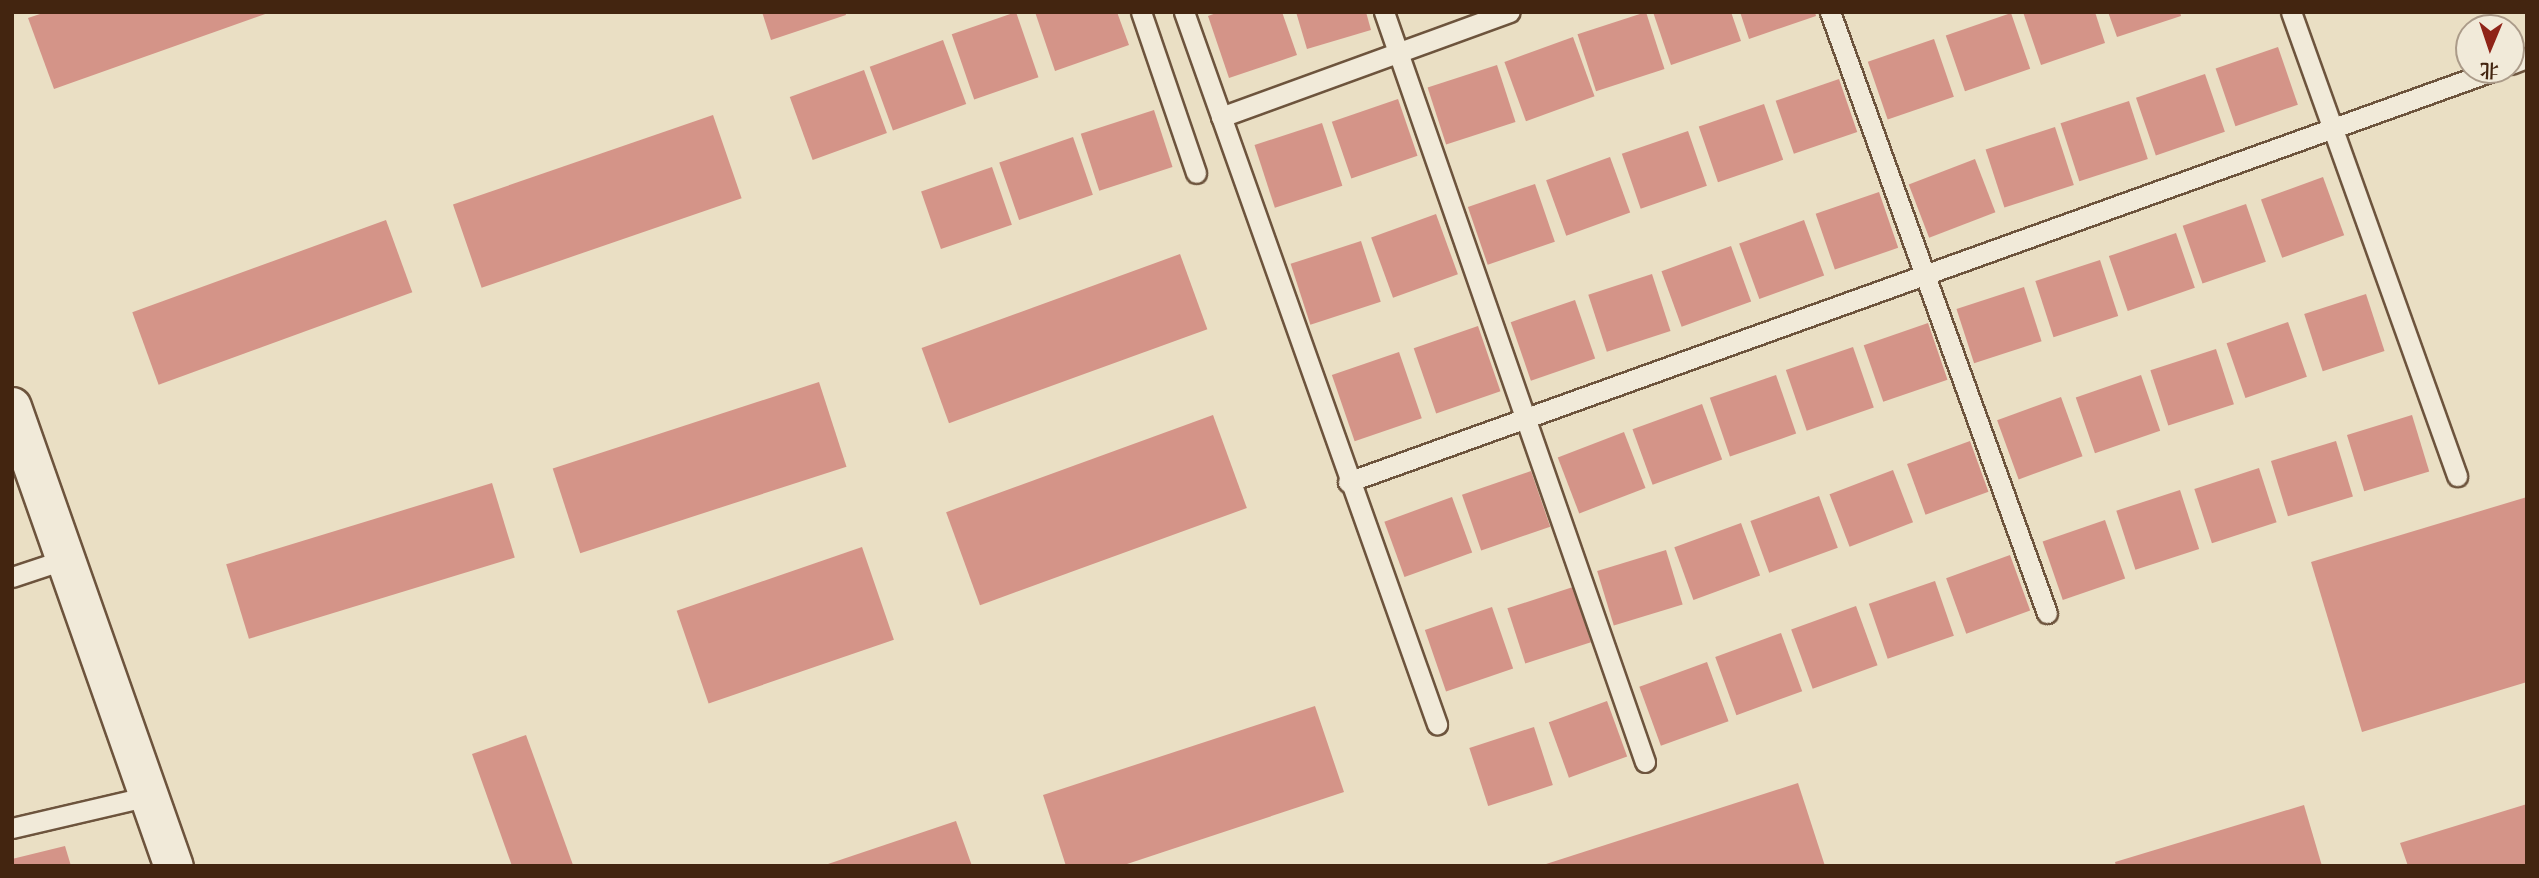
<!DOCTYPE html>
<meta charset="utf-8">
<style>
body{margin:0}
#map{position:relative;width:2539px;height:878px;overflow:hidden;background:#eadfc4;font-family:"Sorts Mill Goudy","Noto Serif SC",serif}
div>[style]{position:absolute}
[style*='--x']{left:calc(var(--x)*1px);top:calc(var(--y)*1px);width:calc(var(--w)*1px);rotate:calc(var(--a)*1deg)}
.building>*{inset:0;background:#d49488;transform-origin:0 0}
.roads{filter:drop-shadow(2px 0 #6d543d) drop-shadow(-2px 0 #6d543d) drop-shadow(0 2px #6d543d) drop-shadow(0 -2px #6d543d)}
.service>*{height:19px;margin:-9.5px;padding:0 9.5px;transform-origin:9.5px;border-radius:9.5px;background:#f1ead9}
.minor>*{height:38px;margin:-19px;padding:0 19px;transform-origin:19px;border-radius:19px;background:#f1ead9}
span{translate:-50% -50%;white-space:nowrap;text-align:center;line-height:1.15;-webkit-text-stroke:5px #f1ead9;paint-order:stroke}
.frame{position:absolute;inset:0;border:14px solid #432510;pointer-events:none}
.north{position:absolute;left:2455px;top:14px;width:70px;height:70px;box-sizing:border-box;background:#f1ead9;border:2px solid #ab9b89;border-radius:50%;rotate:182deg;font-size:19px;font-weight:700;line-height:28px;text-align:center;color:#432510}
.north::after{content:'';display:block;margin:auto;width:24px;height:32px;background:#8f2418;clip-path:polygon(50% 0,100% 100%,50% 72%,0 100%)}
</style>
<div id="map">
<div class="building">
<i style="clip-path:polygon(46px 12px,268px 12px,268px 13px,54px 89px,28px 18px)"></i>
<i style="clip-path:polygon(762px 12px,845px 12px,846px 15px,771px 40px)"></i>
<i style="left:1016px;top:12px;width:69px;height:68px;rotate:71deg"></i>
<i style="clip-path:polygon(1035px 12px,1117px 12px,1129px 45px,1055px 71px)"></i>
<i style="clip-path:polygon(1219px 12px,1282px 12px,1297px 55px,1229px 78px,1208px 16px)"></i>
<i style="clip-path:polygon(1296px 12px,1366px 12px,1371px 30px,1307px 49px)"></i>
<i style="left:1646px;top:12px;width:60px;height:72px;rotate:72deg"></i>
<i style="clip-path:polygon(1653px 12px,1731px 12px,1741px 41px,1671px 65px)"></i>
<i style="clip-path:polygon(1740px 12px,1815px 12px,1816px 16px,1749px 39px)"></i>
<i style="clip-path:polygon(2023px 12px,2095px 12px,2105px 43px,2041px 65px)"></i>
<i style="clip-path:polygon(2108px 12px,2180px 12px,2181px 16px,2117px 37px)"></i>
<i style="left:2011px;top:13px;width:59px;height:69px;rotate:71deg"></i>
<i style="left:1573px;top:37px;width:63px;height:73px;rotate:70deg"></i>
<i style="left:1934px;top:39px;width:61px;height:70px;rotate:71deg"></i>
<i style="left:943px;top:40px;width:68px;height:78px;rotate:70deg"></i>
<i style="left:2278px;top:47px;width:61px;height:66px;rotate:71deg"></i>
<i style="left:1497px;top:65px;width:60px;height:73px;rotate:72deg"></i>
<i style="left:864px;top:70px;width:67px;height:79px;rotate:70deg"></i>
<i style="left:2205px;top:74px;width:61px;height:73px;rotate:71deg"></i>
<i style="left:1839px;top:79px;width:56px;height:67px;rotate:71deg"></i>
<i style="left:1398px;top:99px;width:60px;height:70px;rotate:71deg"></i>
<i style="left:2129px;top:101px;width:61px;height:72px;rotate:72deg"></i>
<i style="left:1764px;top:104px;width:59px;height:69px;rotate:71deg"></i>
<i style="left:1154px;top:110px;width:60px;height:77px;rotate:72deg"></i>
<i style="left:713px;top:115px;width:88px;height:275px;rotate:71deg"></i>
<i style="left:1322px;top:123px;width:66px;height:71px;rotate:72deg"></i>
<i style="left:2055px;top:127px;width:61px;height:73px;rotate:72deg"></i>
<i style="left:1688px;top:131px;width:58px;height:70px;rotate:71deg"></i>
<i style="left:1073px;top:137px;width:61px;height:78px;rotate:71deg"></i>
<i style="left:1610px;top:157px;width:59px;height:68px;rotate:70deg"></i>
<i style="left:1975px;top:159px;width:57px;height:71px;rotate:69deg"></i>
<i style="left:992px;top:167px;width:61px;height:75px;rotate:71deg"></i>
<i style="left:2323px;top:177px;width:62px;height:66px;rotate:70deg"></i>
<i style="left:1535px;top:184px;width:61px;height:71px;rotate:71deg"></i>
<i style="left:1879px;top:192px;width:59px;height:67px;rotate:71deg"></i>
<i style="left:2246px;top:204px;width:61px;height:67px;rotate:71deg"></i>
<i style="left:1436px;top:214px;width:64px;height:69px;rotate:70deg"></i>
<i style="left:386px;top:220px;width:77px;height:270px;rotate:70deg"></i>
<i style="left:1804px;top:220px;width:59px;height:69px;rotate:70deg"></i>
<i style="left:2176px;top:233px;width:58px;height:71px;rotate:71deg"></i>
<i style="left:1361px;top:241px;width:64px;height:74px;rotate:72deg"></i>
<i style="left:1731px;top:246px;width:59px;height:74px;rotate:70deg"></i>
<i style="left:1180px;top:254px;width:80px;height:275px;rotate:70deg"></i>
<i style="left:2100px;top:260px;width:59px;height:68px;rotate:72deg"></i>
<i style="left:1652px;top:274px;width:60px;height:67px;rotate:72deg"></i>
<i style="left:2024px;top:287px;width:57px;height:71px;rotate:72deg"></i>
<i style="left:2366px;top:294px;width:60px;height:65px;rotate:72deg"></i>
<i style="left:1575px;top:300px;width:62px;height:68px;rotate:71deg"></i>
<i style="left:2288px;top:322px;width:58px;height:65px;rotate:71deg"></i>
<i style="left:1928px;top:323px;width:60px;height:68px;rotate:71deg"></i>
<i style="left:1478px;top:326px;width:69px;height:68px;rotate:71deg"></i>
<i style="left:1853px;top:347px;width:64px;height:71px;rotate:71deg"></i>
<i style="left:2216px;top:349px;width:58px;height:69px;rotate:72deg"></i>
<i style="left:1399px;top:352px;width:70px;height:71px;rotate:71deg"></i>
<i style="left:1776px;top:375px;width:62px;height:70px;rotate:71deg"></i>
<i style="left:2141px;top:375px;width:59px;height:69px;rotate:71deg"></i>
<i style="left:819px;top:382px;width:89px;height:280px;rotate:72deg"></i>
<i style="left:2061px;top:397px;width:63px;height:68px;rotate:70deg"></i>
<i style="left:1702px;top:404px;width:59px;height:74px;rotate:70deg"></i>
<i style="left:1213px;top:415px;width:99px;height:284px;rotate:70deg"></i>
<i style="left:2412px;top:415px;width:59px;height:68px;rotate:73deg"></i>
<i style="left:1624px;top:432px;width:60px;height:71px;rotate:69deg"></i>
<i style="left:1970px;top:441px;width:54px;height:67px;rotate:70deg"></i>
<i style="left:2336px;top:441px;width:58px;height:68px;rotate:73deg"></i>
<i style="left:2259px;top:468px;width:57px;height:68px;rotate:72deg"></i>
<i style="left:1893px;top:470px;width:56px;height:68px;rotate:69deg"></i>
<i style="left:1531px;top:471px;width:59px;height:73px;rotate:71deg"></i>
<i style="left:492px;top:483px;width:78px;height:278px;rotate:73deg"></i>
<i style="left:2180px;top:490px;width:62px;height:67px;rotate:72deg"></i>
<i style="left:1819px;top:496px;width:55px;height:73px;rotate:70deg"></i>
<i style="left:1452px;top:497px;width:59px;height:72px;rotate:70deg"></i>
<i style="clip-path:polygon(2527px 497px,2527px 682px,2362px 732px,2311px 562px)"></i>
<i style="left:2105px;top:520px;width:62px;height:66px;rotate:71deg"></i>
<i style="left:1741px;top:523px;width:56px;height:71px;rotate:70deg"></i>
<i style="left:862px;top:547px;width:98px;height:196px;rotate:71deg"></i>
<i style="left:1666px;top:550px;width:57px;height:72px;rotate:73deg"></i>
<i style="left:2010px;top:555px;width:59px;height:68px;rotate:70deg"></i>
<i style="left:1935px;top:581px;width:58px;height:70px;rotate:71deg"></i>
<i style="left:1573px;top:587px;width:58px;height:69px;rotate:72deg"></i>
<i style="left:1856px;top:606px;width:63px;height:69px;rotate:70deg"></i>
<i style="left:1492px;top:607px;width:65px;height:71px;rotate:71deg"></i>
<i style="left:1781px;top:633px;width:62px;height:70px;rotate:70deg"></i>
<i style="left:1707px;top:662px;width:63px;height:72px;rotate:70deg"></i>
<i style="left:1607px;top:701px;width:59px;height:62px;rotate:70deg"></i>
<i style="clip-path:polygon(1315px 706px,1344px 792px,1121px 866px,1066px 866px,1043px 795px)"></i>
<i style="left:1534px;top:727px;width:61px;height:68px;rotate:72deg"></i>
<i style="clip-path:polygon(526px 735px,573px 865px,571px 866px,512px 866px,472px 754px)"></i>
<i style="clip-path:polygon(1798px 783px,1825px 866px,1543px 866px,1543px 865px)"></i>
<i style="clip-path:polygon(2527px 804px,2527px 866px,2408px 866px,2400px 843px)"></i>
<i style="clip-path:polygon(2304px 805px,2322px 866px,2116px 866px,2115px 862px)"></i>
<i style="clip-path:polygon(956px 821px,972px 866px,825px 866px,825px 865px)"></i>
<i style="clip-path:polygon(65px 846px,71px 866px,12px 866px,12px 859px)"></i>
</div>
<div class="roads">
<div class="service">
<i style="--x:1141;--y:12;--w:170;--a:71.1"></i>
<i style="--x:1184;--y:12;--w:756;--a:70.44"></i>
<i style="--x:1384;--y:12;--w:794;--a:70.81"></i>
<i style="--x:1830;--y:12;--w:639;--a:70.15"></i>
<i style="--x:2291;--y:12;--w:493;--a:70.3"></i>
<i style="--x:2511;--y:64;--w:17;--a:-21"></i>
<i style="--x:1221;--y:117;--w:307;--a:-20"></i>
<i style="--x:1348;--y:482;--w:1219;--a:-19.76"></i>
<i style="--x:12;--y:577;--w:57;--a:-18.4"></i>
<i style="--x:12;--y:828;--w:142;--a:-13.1"></i>
</div>
<div class="minor">
<i style="--x:12;--y:407;--w:487;--a:70.6"></i>
</div>
</div>
<div class="frame"></div>
<div class="north">北</div>
</div>
